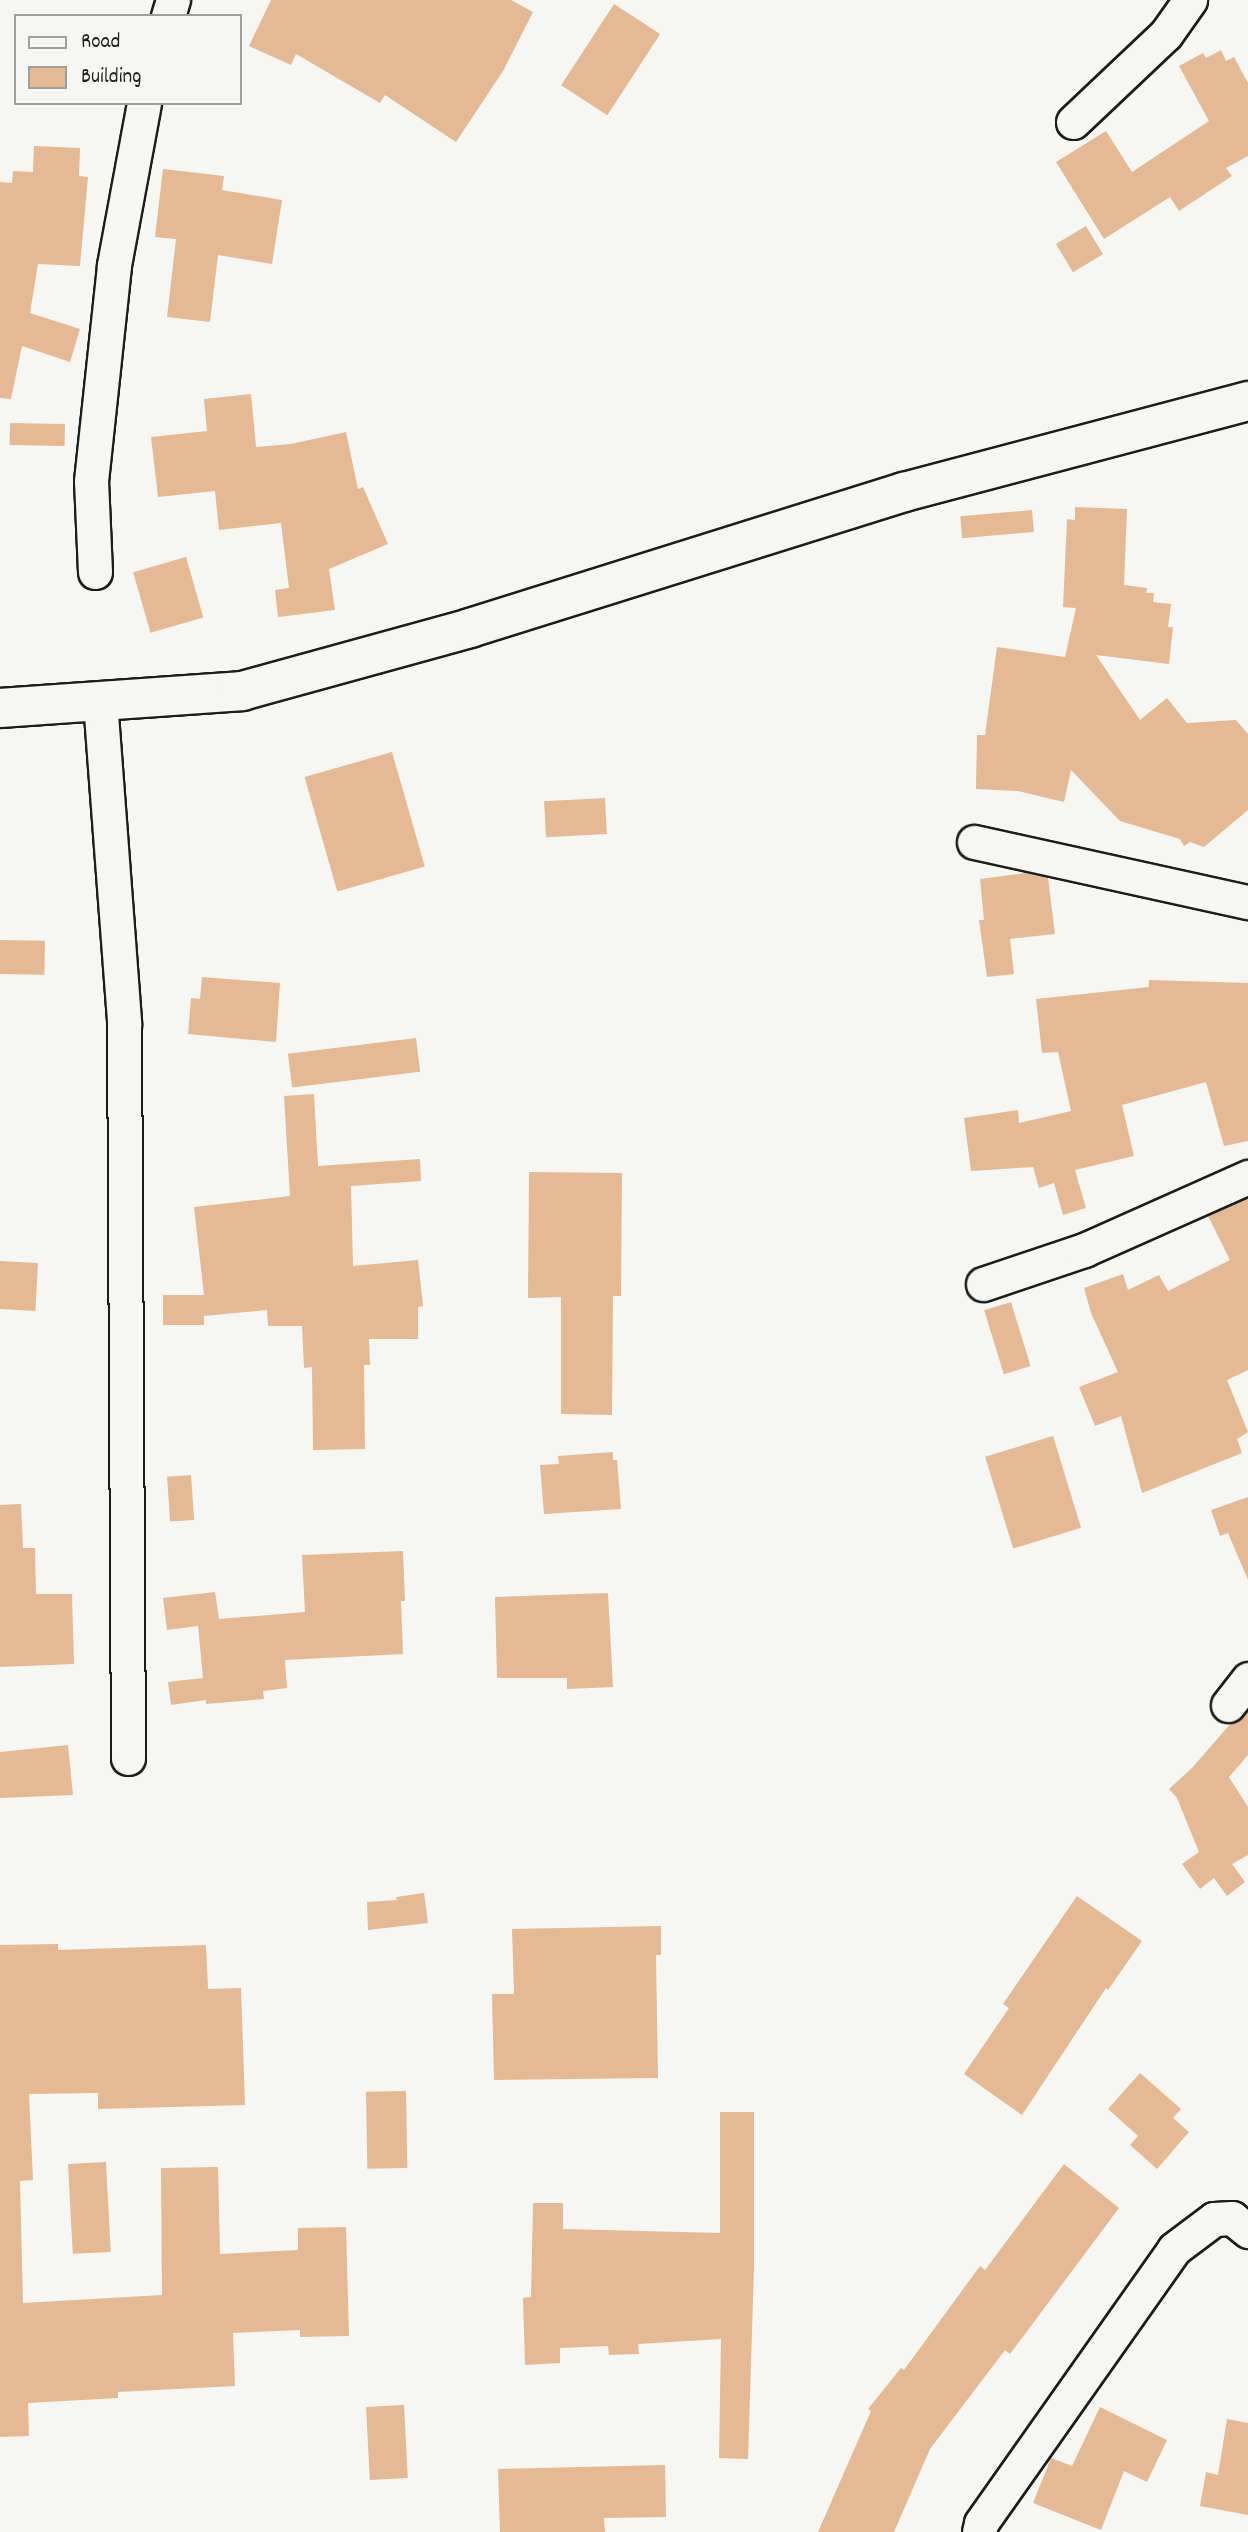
<!DOCTYPE html>
<style>
body{margin:0}
#map{position:relative;width:1248px;height:2532px;overflow:hidden;background:#f6f6f2;font-family:Dekko,sans-serif}
div>[style]{position:absolute}
[style*='--x']{left:calc(var(--x)*1px);top:calc(var(--y)*1px);width:calc(var(--w)*1px);rotate:calc(var(--a)*1deg)}
.building>*{inset:0;background:#e4b994;transform-origin:0 0}
.roads{filter:drop-shadow(2px 0 #1c1c1c) drop-shadow(-2px 0 #1c1c1c) drop-shadow(0 2px #1c1c1c) drop-shadow(0 -2px #1c1c1c)}
.street>*{height:33px;margin:-16.5px;padding:0 16.5px;transform-origin:16.5px;border-radius:16.5px;background:#f6f6f2}
.secondary>*{height:38px;margin:-19px;padding:0 19px;transform-origin:19px;border-radius:19px;background:#f6f6f2}
span{translate:-50% -50%;white-space:nowrap;text-align:center;line-height:1.15;-webkit-text-stroke:5px #f6f6f2;paint-order:stroke}
.legend{position:absolute;left:14px;top:14px;width:228px;height:91px;box-sizing:border-box;background:#f6f6f2;border:2px solid #9f9f9c;margin:0;padding:9px 12px;list-style:none;font-size:21px;color:#1c1c1c}
.legend li{display:flex;align-items:center;gap:14px;height:35px}
.legend b{width:35px;border:2px solid #9f9f9c}
</style>
<div id="map">
<div class="building">
<i style="clip-path:polygon(271px 0,511px 0,533px 12px,503px 71px,456px 142px,385px 95px,380px 103px,296px 54px,291px 65px,249px 46px)"></i>
<i style="left:614px;top:4px;width:55px;height:97px;rotate:33deg"></i>
<i style="clip-path:polygon(1221px 50px,1226px 61px,1234px 57px,1248px 83px,1248px 156px,1226px 168px,1232px 176px,1179px 211px,1170px 197px,1104px 239px,1056px 162px,1106px 131px,1132px 172px,1209px 121px,1179px 66px,1203px 53px,1206px 58px)"></i>
<i style="clip-path:polygon(34px 146px,80px 148px,79px 176px,88px 177px,80px 266px,38px 264px,30px 313px,80px 329px,70px 362px,22px 346px,11px 399px,0 398px,0 182px,12px 183px,13px 171px,33px 172px)"></i>
<i style="clip-path:polygon(163px 169px,224px 176px,222px 190px,282px 200px,272px 264px,218px 255px,210px 322px,167px 317px,176px 239px,155px 237px)"></i>
<i style="left:1086px;top:226px;width:33px;height:35px;rotate:59deg"></i>
<i style="clip-path:polygon(251px 394px,256px 447px,291px 444px,346px 432px,358px 489px,363px 487px,388px 544px,329px 569px,335px 610px,278px 617px,275px 590px,289px 588px,281px 523px,219px 530px,215px 491px,158px 497px,151px 437px,207px 431px,204px 399px)"></i>
<i style="left:10px;top:423px;width:55px;height:22px;rotate:1deg"></i>
<i style="clip-path:polygon(1075px 507px,1127px 509px,1124px 585px,1147px 588px,1146px 593px,1154px 593px,1153px 602px,1171px 604px,1168px 627px,1173px 627px,1169px 664px,1096px 655px,1140px 720px,1167px 698px,1187px 723px,1236px 720px,1248px 734px,1248px 810px,1204px 847px,1190px 842px,1184px 846px,1180px 839px,1120px 821px,1071px 770px,1064px 802px,1018px 791px,976px 789px,977px 735px,985px 735px,997px 647px,1065px 657px,1076px 608px,1063px 607px,1067px 519px,1075px 520px)"></i>
<i style="left:1032px;top:510px;width:22px;height:72px;rotate:85deg"></i>
<i style="left:186px;top:557px;width:63px;height:55px;rotate:74deg"></i>
<i style="left:392px;top:752px;width:119px;height:91px;rotate:74deg"></i>
<i style="left:605px;top:798px;width:36px;height:61px;rotate:87deg"></i>
<i style="clip-path:polygon(1025px 873px,1048px 878px,1055px 934px,1010px 939px,1014px 974px,987px 977px,979px 920px,984px 920px,980px 879px)"></i>
<i style="left:0;top:940px;width:45px;height:34px;rotate:1deg"></i>
<i style="clip-path:polygon(202px 977px,280px 983px,276px 1042px,188px 1034px,191px 998px,200px 999px)"></i>
<i style="clip-path:polygon(1149px 980px,1248px 983px,1248px 1141px,1224px 1146px,1206px 1082px,1122px 1105px,1134px 1156px,1075px 1170px,1086px 1208px,1063px 1215px,1054px 1183px,1039px 1188px,1033px 1167px,971px 1171px,964px 1118px,1018px 1110px,1019px 1123px,1071px 1111px,1058px 1052px,1042px 1053px,1036px 999px,1149px 987px)"></i>
<i style="left:416px;top:1038px;width:34px;height:129px;rotate:83deg"></i>
<i style="clip-path:polygon(314px 1094px,318px 1166px,420px 1159px,421px 1181px,351px 1186px,353px 1266px,418px 1260px,423px 1306px,418px 1307px,418px 1339px,369px 1339px,370px 1365px,364px 1365px,365px 1449px,313px 1450px,312px 1367px,304px 1368px,302px 1326px,268px 1326px,267px 1310px,204px 1316px,204px 1325px,163px 1325px,163px 1295px,204px 1295px,194px 1207px,290px 1196px,284px 1096px)"></i>
<i style="clip-path:polygon(529px 1172px,622px 1173px,621px 1296px,613px 1296px,612px 1415px,561px 1414px,561px 1297px,528px 1298px)"></i>
<i style="clip-path:polygon(1248px 1198px,1248px 1370px,1227px 1380px,1248px 1432px,1237px 1439px,1242px 1453px,1142px 1493px,1121px 1416px,1095px 1426px,1079px 1387px,1118px 1372px,1091px 1313px,1084px 1288px,1123px 1274px,1128px 1290px,1159px 1275px,1168px 1291px,1230px 1260px,1208px 1216px)"></i>
<i style="left:0;top:1261px;width:38px;height:48px;rotate:3deg"></i>
<i style="left:1011px;top:1302px;width:67px;height:28px;rotate:73deg"></i>
<i style="left:1053px;top:1436px;width:96px;height:71px;rotate:73deg"></i>
<i style="clip-path:polygon(613px 1452px,613px 1460px,617px 1460px,621px 1509px,544px 1514px,540px 1465px,559px 1464px,558px 1456px)"></i>
<i style="left:191px;top:1475px;width:45px;height:24px;rotate:86deg"></i>
<i style="clip-path:polygon(1248px 1497px,1248px 1580px,1228px 1533px,1220px 1536px,1211px 1510px)"></i>
<i style="clip-path:polygon(21px 1504px,23px 1548px,35px 1548px,36px 1594px,72px 1594px,74px 1664px,0 1667px,0 1505px)"></i>
<i style="clip-path:polygon(403px 1551px,405px 1601px,401px 1601px,403px 1654px,285px 1660px,287px 1688px,263px 1691px,264px 1699px,206px 1704px,206px 1700px,171px 1705px,168px 1682px,203px 1678px,198px 1626px,167px 1630px,163px 1598px,215px 1592px,219px 1619px,305px 1612px,302px 1555px)"></i>
<i style="clip-path:polygon(608px 1593px,613px 1687px,567px 1689px,567px 1678px,497px 1678px,495px 1597px)"></i>
<i style="clip-path:polygon(1248px 1711px,1248px 1755px,1229px 1777px,1248px 1807px,1248px 1855px,1232px 1864px,1245px 1882px,1227px 1896px,1214px 1878px,1200px 1889px,1182px 1864px,1199px 1852px,1177px 1798px,1169px 1789px,1192px 1768px,1231px 1723px)"></i>
<i style="clip-path:polygon(68px 1745px,73px 1795px,0 1798px,0 1752px)"></i>
<i style="clip-path:polygon(424px 1893px,428px 1923px,368px 1930px,367px 1902px,397px 1900px,396px 1897px)"></i>
<i style="clip-path:polygon(1077px 1896px,1142px 1941px,1108px 1990px,1106px 1988px,1022px 2115px,964px 2074px,1009px 2008px,1003px 2004px)"></i>
<i style="clip-path:polygon(661px 1926px,661px 1955px,656px 1955px,658px 2078px,494px 2080px,492px 1994px,514px 1994px,512px 1929px)"></i>
<i style="clip-path:polygon(58px 1944px,58px 1950px,206px 1945px,208px 1989px,241px 1988px,245px 2105px,98px 2109px,98px 2093px,29px 2094px,33px 2180px,20px 2181px,23px 2303px,162px 2295px,161px 2168px,218px 2167px,220px 2254px,298px 2250px,298px 2228px,346px 2227px,349px 2336px,300px 2337px,300px 2330px,233px 2333px,235px 2386px,118px 2392px,118px 2398px,28px 2403px,29px 2436px,0 2437px,0 1945px)"></i>
<i style="clip-path:polygon(1140px 2073px,1181px 2109px,1173px 2118px,1189px 2132px,1157px 2169px,1130px 2145px,1138px 2136px,1108px 2109px)"></i>
<i style="left:406px;top:2091px;width:77px;height:40px;rotate:89deg"></i>
<i style="clip-path:polygon(720px 2112px,754px 2112px,754px 2267px,748px 2459px,719px 2458px,721px 2339px,638px 2344px,639px 2354px,609px 2355px,608px 2346px,560px 2348px,560px 2363px,525px 2365px,523px 2298px,531px 2297px,533px 2203px,563px 2203px,563px 2229px,720px 2233px)"></i>
<i style="left:106px;top:2162px;width:90px;height:38px;rotate:87deg"></i>
<i style="clip-path:polygon(1064px 2164px,1119px 2208px,1010px 2354px,1005px 2350px,930px 2449px,894px 2532px,818px 2532px,871px 2411px,868px 2409px,901px 2368px,904px 2370px,980px 2266px,985px 2270px)"></i>
<i style="left:404px;top:2405px;width:73px;height:38px;rotate:87deg"></i>
<i style="clip-path:polygon(1100px 2407px,1167px 2440px,1147px 2482px,1124px 2471px,1101px 2530px,1033px 2503px,1051px 2458px,1072px 2466px)"></i>
<i style="clip-path:polygon(1227px 2419px,1248px 2423px,1248px 2515px,1200px 2506px,1206px 2472px,1218px 2475px)"></i>
<i style="clip-path:polygon(665px 2465px,666px 2517px,604px 2518px,605px 2532px,500px 2532px,498px 2469px)"></i>
</div>
<div class="roads">
<div class="street">
<i style="--x:168;--y:16;--w:17;--a:-73"></i>
<i style="--x:1073;--y:122;--w:128;--a:-43.4"></i>
<i style="--x:1166;--y:34;--w:42;--a:-54.8"></i>
<i style="--x:95;--y:572;--w:91;--a:-92.5"></i>
<i style="--x:91;--y:481;--w:217;--a:-83.9"></i>
<i style="--x:114;--y:265;--w:165;--a:-79.5"></i>
<i style="--x:100;--y:701;--w:323;--a:85.7"></i>
<i style="--x:124;--y:1023;--w:735;--a:89.69"></i>
<i style="--x:974;--y:842;--w:280;--a:12.4"></i>
<i style="--x:983;--y:1284;--w:107;--a:-18.6"></i>
<i style="--x:1084;--y:1250;--w:180;--a:-24"></i>
<i style="--x:1228;--y:1705;--w:33;--a:-52"></i>
<i style="--x:979;--y:2532;--w:9;--a:-77"></i>
<i style="--x:981;--y:2523;--w:335;--a:-54.8"></i>
<i style="--x:1174;--y:2249;--w:50;--a:-36.9"></i>
<i style="--x:1214;--y:2219;--w:18;--a:-3"></i>
<i style="--x:1232;--y:2218;--w:21;--a:39"></i>
</div>
<div class="secondary">
<i style="--x:0;--y:708;--w:243;--a:-4"></i>
<i style="--x:242;--y:691;--w:237;--a:-15.4"></i>
<i style="--x:470;--y:628;--w:455;--a:-17.4"></i>
<i style="--x:904;--y:492;--w:356;--a:-14.8"></i>
</div>
</div>
<ul class="legend">
<li><b style="height:9px;background:#f6f6f2"></b>Road</li>
<li><b style="height:19px;background:#e4b994"></b>Building</li>
</ul>
</div>
